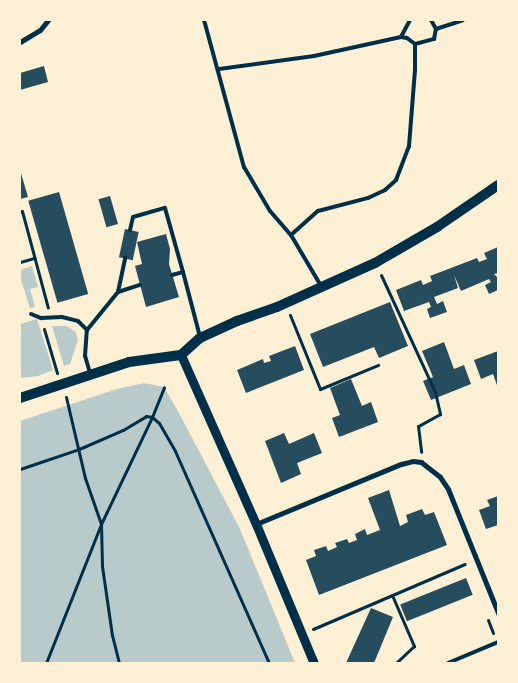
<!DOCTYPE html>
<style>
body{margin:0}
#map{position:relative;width:518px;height:683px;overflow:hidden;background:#fdf0d5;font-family:"Work Sans",sans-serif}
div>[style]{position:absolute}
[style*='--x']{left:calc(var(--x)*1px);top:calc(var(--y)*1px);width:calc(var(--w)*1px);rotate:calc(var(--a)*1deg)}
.green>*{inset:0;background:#b9caca}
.building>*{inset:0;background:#264d5e;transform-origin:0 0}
.path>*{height:3px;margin:-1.5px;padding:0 1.5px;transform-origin:1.5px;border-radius:1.5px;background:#003049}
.service>*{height:4px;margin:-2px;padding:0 2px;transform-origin:2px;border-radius:2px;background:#003049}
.minor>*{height:5px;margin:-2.5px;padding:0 2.5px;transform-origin:2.5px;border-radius:2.5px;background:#003049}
.tertiary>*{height:9px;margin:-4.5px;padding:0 4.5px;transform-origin:4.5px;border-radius:4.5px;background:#003049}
.secondary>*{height:10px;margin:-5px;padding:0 5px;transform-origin:5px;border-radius:5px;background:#003049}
span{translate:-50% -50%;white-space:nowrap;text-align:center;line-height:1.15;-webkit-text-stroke:5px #fdf0d5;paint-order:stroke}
.frame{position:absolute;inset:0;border:21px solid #fdf0d5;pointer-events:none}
</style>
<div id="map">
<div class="green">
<i style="clip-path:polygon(32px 266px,38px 287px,30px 289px,35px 307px,30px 308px,20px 277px,20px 270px)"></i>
<i style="clip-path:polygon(37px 319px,53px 370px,38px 376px,20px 378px,20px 324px)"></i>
<i style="clip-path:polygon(52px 326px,67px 326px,76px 332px,78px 340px,70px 364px,64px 366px)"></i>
<i style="clip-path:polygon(144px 383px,164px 387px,179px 413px,240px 529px,295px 663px,20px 663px,20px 421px,117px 389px)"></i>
</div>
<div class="building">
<i style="clip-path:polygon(44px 66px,48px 82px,20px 90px,20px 73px)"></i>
<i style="clip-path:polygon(20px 170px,28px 197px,20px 199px)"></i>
<i style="left:59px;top:192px;width:106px;height:32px;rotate:74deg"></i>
<i style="left:110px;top:196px;width:29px;height:12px;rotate:74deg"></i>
<i style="left:125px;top:229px;width:14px;height:29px;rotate:12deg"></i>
<i style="clip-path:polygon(166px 234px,170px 249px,169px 264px,179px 297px,146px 307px,135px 266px,142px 264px,137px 242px)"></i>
<i style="clip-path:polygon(498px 247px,498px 273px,494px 274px,498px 278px,498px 290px,489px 294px,485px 285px,491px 282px,489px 279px,461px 291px,454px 275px,458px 288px,434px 297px,437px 304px,443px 301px,447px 312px,430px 318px,427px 309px,431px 307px,429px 302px,404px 311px,396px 290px,421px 280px,423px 285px,432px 281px,430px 276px,477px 258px,479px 262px,487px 259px,484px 253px)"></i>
<i style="clip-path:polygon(390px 302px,408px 346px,379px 358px,374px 347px,323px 367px,310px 334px)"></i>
<i style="clip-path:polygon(444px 342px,454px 369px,464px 365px,471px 384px,431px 400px,423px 381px,433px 377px,422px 351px)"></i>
<i style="clip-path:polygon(295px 346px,304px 370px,246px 393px,237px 370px,263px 359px,264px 363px,271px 361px,269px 356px)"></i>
<i style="clip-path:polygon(498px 351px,498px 388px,493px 374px,481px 379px,474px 360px)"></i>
<i style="clip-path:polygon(351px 379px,362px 406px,371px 402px,378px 422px,339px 437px,332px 418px,340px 415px,330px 388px)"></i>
<i style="clip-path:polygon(284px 433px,289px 444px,314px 433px,322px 453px,297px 463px,301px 474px,281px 483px,265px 441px)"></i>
<i style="clip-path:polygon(389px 490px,400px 526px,408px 522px,406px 515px,422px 509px,425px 515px,434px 512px,447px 545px,319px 595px,306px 560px,316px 556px,314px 550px,326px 546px,328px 551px,337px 547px,335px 543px,347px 539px,349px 543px,357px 540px,355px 534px,365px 529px,367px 535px,380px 530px,368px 498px)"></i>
<i style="clip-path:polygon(498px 496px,498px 525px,486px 529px,479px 510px,490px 506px,487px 500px)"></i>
<i style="left:466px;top:578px;width:18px;height:71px;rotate:68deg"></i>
<i style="clip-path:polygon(371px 608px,393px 617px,374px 663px,346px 663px)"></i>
</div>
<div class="path">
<i style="--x:20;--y:212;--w:2;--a:-27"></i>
<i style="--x:22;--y:211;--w:100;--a:75"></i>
<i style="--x:20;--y:262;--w:15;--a:-16"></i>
<i style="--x:381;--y:275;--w:129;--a:65.2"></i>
<i style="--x:435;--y:392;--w:23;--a:77"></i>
<i style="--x:440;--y:414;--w:25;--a:151"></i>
<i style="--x:418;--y:426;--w:26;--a:83"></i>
<i style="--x:290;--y:315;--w:80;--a:67.9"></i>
<i style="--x:320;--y:389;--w:63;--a:-22.5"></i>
<i style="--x:44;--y:329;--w:46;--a:73.5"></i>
<i style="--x:66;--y:397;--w:83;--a:76.8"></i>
<i style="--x:85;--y:478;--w:49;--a:70.8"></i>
<i style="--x:101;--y:524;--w:42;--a:88.6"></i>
<i style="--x:102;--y:566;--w:70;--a:81.8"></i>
<i style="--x:112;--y:635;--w:29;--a:76"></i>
<i style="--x:20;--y:469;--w:62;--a:-18.7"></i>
<i style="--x:79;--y:449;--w:48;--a:-23.4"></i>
<i style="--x:123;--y:430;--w:27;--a:-31"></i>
<i style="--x:146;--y:416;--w:6;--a:9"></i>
<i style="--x:152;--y:417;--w:9;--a:41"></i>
<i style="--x:159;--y:423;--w:32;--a:60"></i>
<i style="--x:175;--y:451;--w:232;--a:66.1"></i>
<i style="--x:392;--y:595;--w:56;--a:66.7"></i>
<i style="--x:414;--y:646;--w:25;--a:137"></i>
<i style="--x:488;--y:620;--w:14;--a:69"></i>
<i style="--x:313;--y:629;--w:165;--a:-23.2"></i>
<i style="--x:46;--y:663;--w:149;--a:-68.4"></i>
<i style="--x:101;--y:524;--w:119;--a:-64.5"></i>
<i style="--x:152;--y:417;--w:32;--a:-68"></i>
</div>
<div class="service">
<i style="--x:204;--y:20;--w:152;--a:74.8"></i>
<i style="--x:244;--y:167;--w:51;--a:59.4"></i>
<i style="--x:270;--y:211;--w:32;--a:49"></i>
<i style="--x:291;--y:235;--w:59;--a:59.5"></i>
<i style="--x:410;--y:20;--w:19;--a:118"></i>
<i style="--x:401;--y:37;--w:6;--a:9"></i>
<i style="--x:407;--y:38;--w:10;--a:37"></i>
<i style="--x:415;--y:44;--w:20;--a:-15"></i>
<i style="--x:434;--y:39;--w:10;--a:-79"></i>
<i style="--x:436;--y:29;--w:10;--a:-119"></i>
<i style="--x:436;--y:29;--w:28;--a:-18"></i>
<i style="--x:219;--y:69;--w:96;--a:-7.8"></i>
<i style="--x:314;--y:56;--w:89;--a:-12.3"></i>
<i style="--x:130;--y:230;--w:13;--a:-77"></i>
<i style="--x:133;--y:217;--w:33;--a:-16"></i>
<i style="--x:165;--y:208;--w:66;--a:74.3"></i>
<i style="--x:291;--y:235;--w:36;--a:-42"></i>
<i style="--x:318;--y:211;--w:52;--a:-14.6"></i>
<i style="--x:368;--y:198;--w:19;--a:-25"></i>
<i style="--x:385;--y:190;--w:15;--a:-42"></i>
<i style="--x:396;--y:180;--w:36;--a:-69"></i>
<i style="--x:409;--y:146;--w:76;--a:-85.5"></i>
<i style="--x:415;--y:70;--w:26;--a:-90"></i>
<i style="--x:172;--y:275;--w:11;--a:-15"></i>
<i style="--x:183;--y:272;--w:67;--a:75.3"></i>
<i style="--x:118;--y:292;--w:35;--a:-78"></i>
<i style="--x:31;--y:314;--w:11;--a:22"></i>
<i style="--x:41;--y:318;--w:21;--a:-3"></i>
<i style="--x:62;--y:317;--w:16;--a:14"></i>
<i style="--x:78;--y:321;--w:13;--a:45"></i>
<i style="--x:90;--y:373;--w:18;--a:-106"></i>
<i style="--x:85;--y:356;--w:26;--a:-86"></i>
<i style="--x:87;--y:330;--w:49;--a:-50.8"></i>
<i style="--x:118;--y:292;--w:23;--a:-18"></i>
<i style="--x:448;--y:663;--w:54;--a:-22.8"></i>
</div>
<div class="minor">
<i style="--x:20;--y:42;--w:23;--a:-31"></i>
<i style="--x:40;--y:30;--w:13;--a:-51"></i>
<i style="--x:256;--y:524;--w:157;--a:-22.5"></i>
<i style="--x:401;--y:464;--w:12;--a:-14"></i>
<i style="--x:413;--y:461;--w:8;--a:7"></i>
<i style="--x:421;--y:462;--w:24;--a:38"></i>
<i style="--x:440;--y:477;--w:14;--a:56"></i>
<i style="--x:448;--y:489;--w:134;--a:68"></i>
</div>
<div class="tertiary">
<i style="--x:181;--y:355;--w:185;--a:66.1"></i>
<i style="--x:256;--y:524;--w:151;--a:67.4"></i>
</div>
<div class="secondary">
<i style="--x:20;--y:398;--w:115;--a:-18.3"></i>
<i style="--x:129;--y:362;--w:52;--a:-7.7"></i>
<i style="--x:181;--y:355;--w:25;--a:-42"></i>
<i style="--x:200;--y:338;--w:41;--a:-24.7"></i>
<i style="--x:237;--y:321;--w:42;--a:-19.3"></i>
<i style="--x:277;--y:307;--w:107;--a:-24.2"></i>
<i style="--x:375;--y:263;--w:72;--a:-30.1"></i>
<i style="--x:437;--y:227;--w:74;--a:-34.5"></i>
</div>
<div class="frame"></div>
</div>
